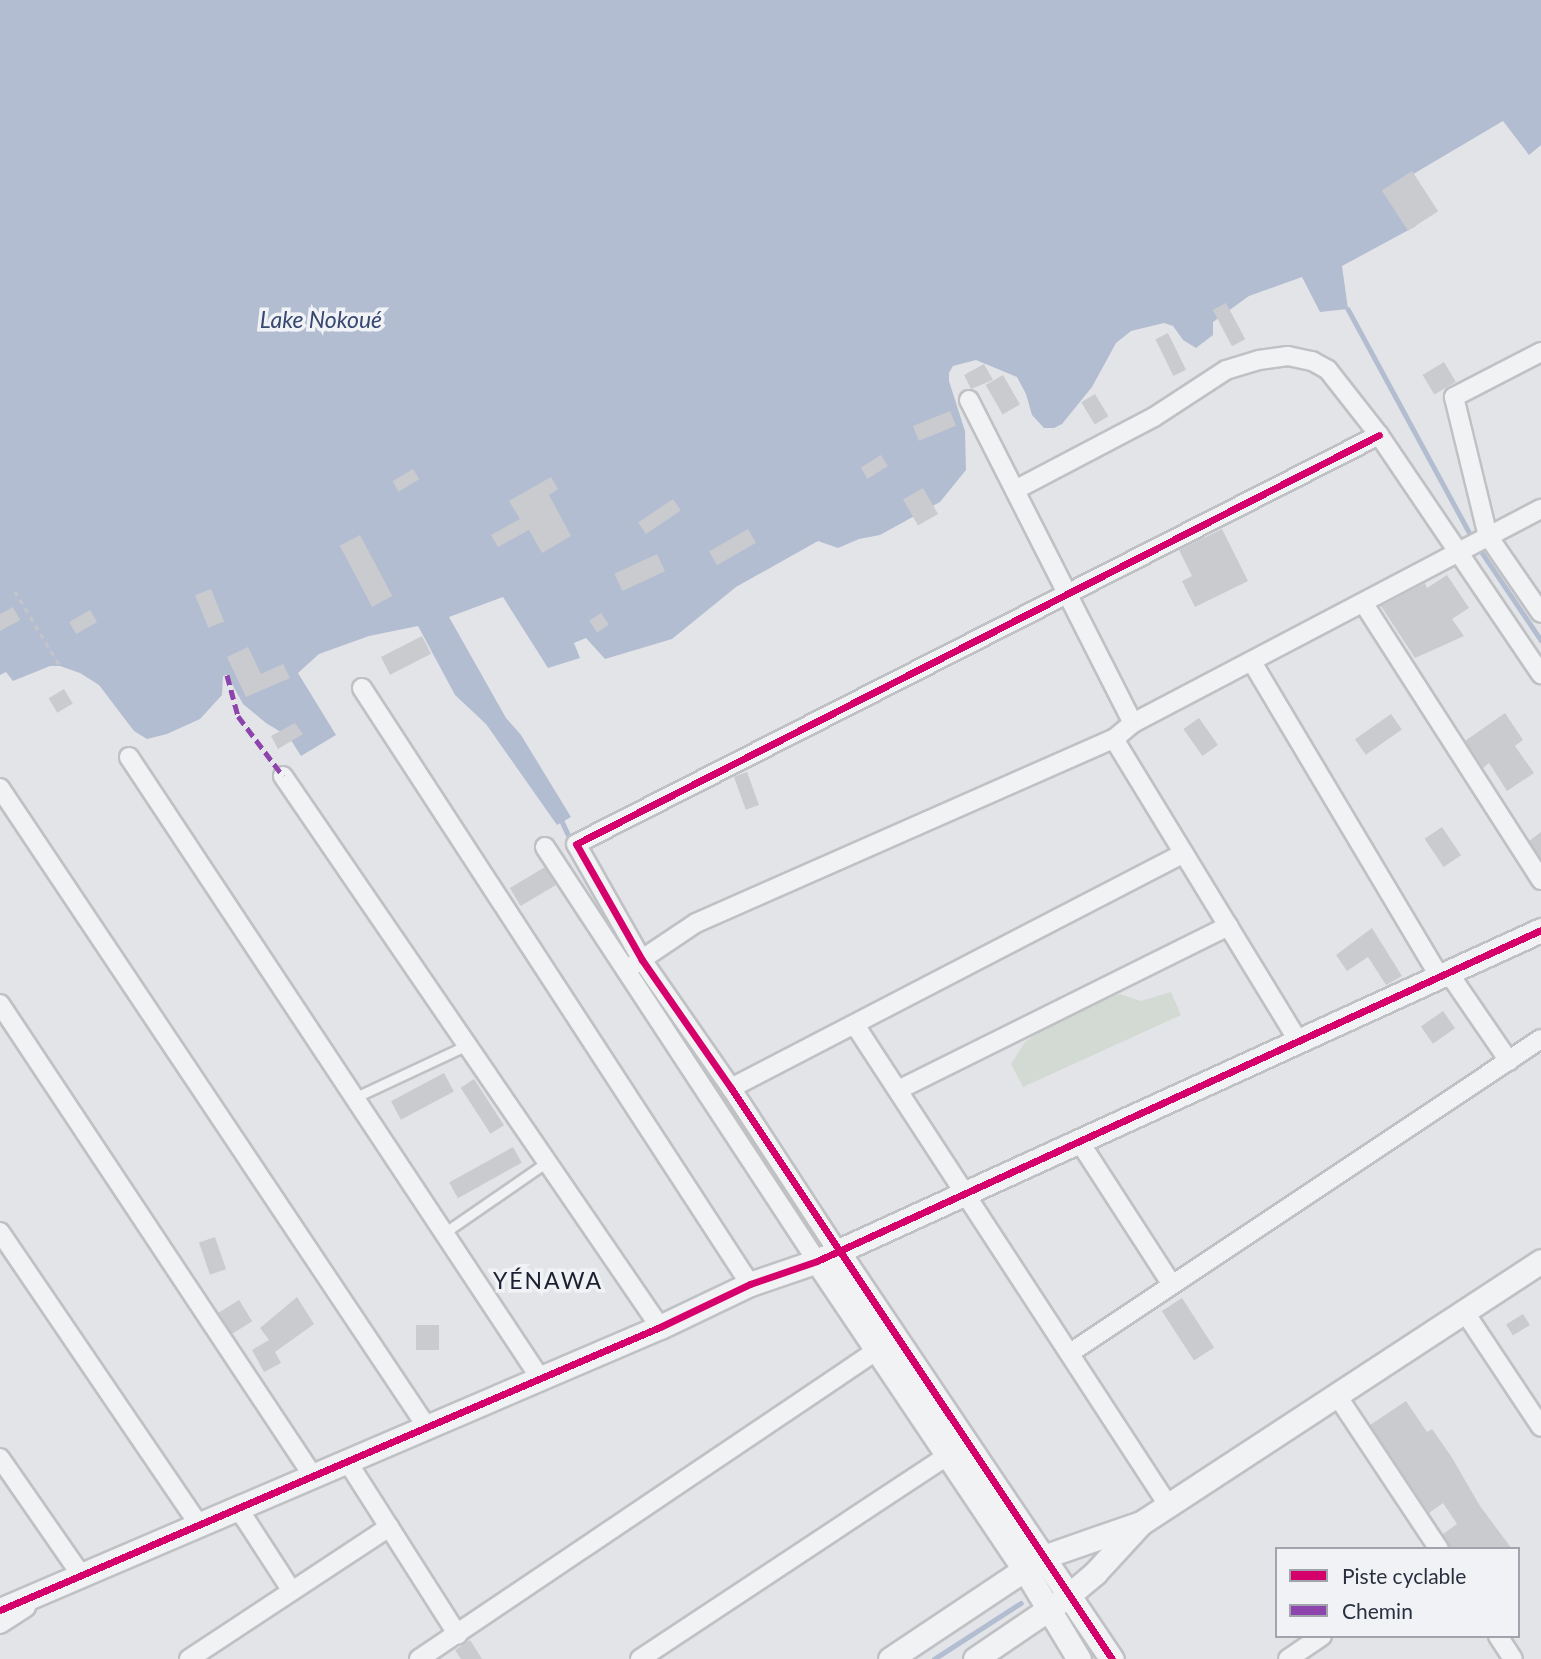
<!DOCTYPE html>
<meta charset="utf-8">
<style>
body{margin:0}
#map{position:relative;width:1541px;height:1659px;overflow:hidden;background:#e3e4e7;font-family:Lato,sans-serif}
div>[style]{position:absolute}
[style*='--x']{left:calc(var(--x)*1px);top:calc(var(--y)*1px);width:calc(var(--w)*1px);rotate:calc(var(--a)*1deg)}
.green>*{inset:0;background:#d2dad3}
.water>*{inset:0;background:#b3bdd1}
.stream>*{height:4.5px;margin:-2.25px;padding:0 2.25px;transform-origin:2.25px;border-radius:2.25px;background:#b3bdd1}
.building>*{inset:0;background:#cacbcf;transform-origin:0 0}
.path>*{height:2.5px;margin-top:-1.25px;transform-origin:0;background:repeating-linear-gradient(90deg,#c4c5ca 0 5px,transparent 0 10px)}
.roads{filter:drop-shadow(2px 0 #c0c1c4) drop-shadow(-2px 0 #c0c1c4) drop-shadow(0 2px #c0c1c4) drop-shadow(0 -2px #c0c1c4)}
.service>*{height:9px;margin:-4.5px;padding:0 4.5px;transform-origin:4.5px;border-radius:4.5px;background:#f1f2f4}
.minor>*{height:18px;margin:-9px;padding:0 9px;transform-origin:9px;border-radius:9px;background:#f1f2f4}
.tertiary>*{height:23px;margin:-11.5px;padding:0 11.5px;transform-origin:11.5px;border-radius:11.5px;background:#f1f2f4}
.quiet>*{height:5px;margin-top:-2.5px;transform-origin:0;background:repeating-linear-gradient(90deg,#8e44ad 0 10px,transparent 0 15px)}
.cycleway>*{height:7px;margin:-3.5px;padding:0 3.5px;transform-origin:3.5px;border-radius:3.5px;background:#d6006c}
span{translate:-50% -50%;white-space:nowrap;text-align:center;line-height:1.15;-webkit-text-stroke:7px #f0f2f6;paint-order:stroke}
.water-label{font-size:23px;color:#374871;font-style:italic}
.neighbourhood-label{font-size:23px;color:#1c2030;letter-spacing:2px}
.legend{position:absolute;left:1275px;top:1547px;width:245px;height:91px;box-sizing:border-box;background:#f0f2f6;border:2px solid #a1a4ad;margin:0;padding:9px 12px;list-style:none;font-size:21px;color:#2a2f3f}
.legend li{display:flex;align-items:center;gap:14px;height:35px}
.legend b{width:35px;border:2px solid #a1a4ad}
</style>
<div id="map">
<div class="green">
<i style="clip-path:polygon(1171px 992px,1181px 1015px,1023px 1087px,1011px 1064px,1025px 1042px,1046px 1027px,1092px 1002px,1109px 997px,1120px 994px,1141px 1001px)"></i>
</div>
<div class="water">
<i style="clip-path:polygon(0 0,1541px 0,1541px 145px,1529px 155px,1503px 121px,1393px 186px,1416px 226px,1342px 266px,1348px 309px,1320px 312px,1302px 277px,1249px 296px,1213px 322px,1213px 335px,1196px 348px,1183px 340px,1173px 326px,1164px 323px,1131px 331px,1116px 343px,1092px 387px,1062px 424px,1054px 428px,1044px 428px,1032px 415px,1026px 394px,1017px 377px,976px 360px,953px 366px,949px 373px,949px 381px,965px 431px,966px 470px,940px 502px,880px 535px,859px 539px,838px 548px,818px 541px,736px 587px,672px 639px,605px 659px,586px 638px,574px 643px,580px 658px,548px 668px,503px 597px,449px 617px,506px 718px,521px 735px,571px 817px,557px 825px,486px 724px,455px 695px,418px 626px,369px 636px,319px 654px,298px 673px,336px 735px,301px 756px,289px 737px,266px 723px,243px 704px,227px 675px,223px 676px,222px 695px,200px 719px,167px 734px,147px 739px,134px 731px,99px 685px,80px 673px,60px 666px,50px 666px,13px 681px,6px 672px,0 675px)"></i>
</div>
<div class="stream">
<i style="--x:1348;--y:309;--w:256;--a:61.5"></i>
<i style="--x:1479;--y:548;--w:111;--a:56"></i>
<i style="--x:560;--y:817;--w:26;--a:65"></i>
<i style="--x:600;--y:903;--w:47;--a:66.2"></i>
<i style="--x:934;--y:1659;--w:103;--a:-32.8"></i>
</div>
<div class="building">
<i style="left:1412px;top:171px;width:48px;height:36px;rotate:57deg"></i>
<i style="left:1226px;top:303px;width:41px;height:15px;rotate:62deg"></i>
<i style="left:1168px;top:333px;width:41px;height:14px;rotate:64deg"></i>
<i style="left:1444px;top:362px;width:23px;height:25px;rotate:59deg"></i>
<i style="clip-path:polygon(984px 364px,993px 380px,971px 389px,964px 375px)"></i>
<i style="left:1003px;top:375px;width:34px;height:20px;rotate:60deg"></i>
<i style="left:1095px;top:394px;width:26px;height:16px;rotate:59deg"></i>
<i style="left:950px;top:411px;width:16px;height:40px;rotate:68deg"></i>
<i style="left:881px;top:455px;width:13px;height:24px;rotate:58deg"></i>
<i style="left:413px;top:469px;width:12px;height:24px;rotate:59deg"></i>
<i style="clip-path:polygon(551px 477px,558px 489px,549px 495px,571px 536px,542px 553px,529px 530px,498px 547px,491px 535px,520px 519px,509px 501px)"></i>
<i style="left:923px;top:488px;width:30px;height:23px;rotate:60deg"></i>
<i style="left:673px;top:499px;width:14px;height:42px;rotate:56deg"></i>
<i style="left:748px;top:529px;width:16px;height:45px;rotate:60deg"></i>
<i style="clip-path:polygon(1222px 529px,1248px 581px,1195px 607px,1182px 581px,1192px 576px,1179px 550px)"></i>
<i style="left:360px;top:535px;width:69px;height:23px;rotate:62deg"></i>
<i style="left:657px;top:554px;width:19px;height:47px;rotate:65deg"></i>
<i style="clip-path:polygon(1447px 575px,1469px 608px,1452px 619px,1464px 636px,1415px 658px,1381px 606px,1425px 583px,1427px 588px)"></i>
<i style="left:211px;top:589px;width:35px;height:17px;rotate:68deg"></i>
<i style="clip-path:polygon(13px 607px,20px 620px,0 631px,0 614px)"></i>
<i style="left:90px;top:610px;width:14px;height:24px;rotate:60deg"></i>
<i style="left:601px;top:613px;width:14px;height:14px;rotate:56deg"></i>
<i style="left:422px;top:636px;width:20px;height:46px;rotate:63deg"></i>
<i style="clip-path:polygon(248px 647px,261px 674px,283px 664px,290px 678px,246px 697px,227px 657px)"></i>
<i style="left:64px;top:689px;width:17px;height:18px;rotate:59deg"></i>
<i style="clip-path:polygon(1505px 713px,1523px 740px,1515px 746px,1534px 773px,1507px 791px,1489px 763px,1483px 768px,1465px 741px)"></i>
<i style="left:1391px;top:714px;width:19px;height:44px;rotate:55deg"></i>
<i style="left:1199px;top:718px;width:33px;height:19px;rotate:55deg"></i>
<i style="clip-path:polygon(295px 723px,303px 734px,278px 749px,271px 736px)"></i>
<i style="left:747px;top:772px;width:35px;height:14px;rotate:70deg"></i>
<i style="left:1442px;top:827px;width:34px;height:21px;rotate:56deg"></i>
<i style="clip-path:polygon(1541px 832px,1541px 859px,1529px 841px)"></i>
<i style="left:545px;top:867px;width:21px;height:41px;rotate:59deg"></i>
<i style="clip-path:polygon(1372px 928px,1402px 976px,1386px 985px,1368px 957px,1347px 971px,1336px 955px)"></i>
<i style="left:1443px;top:1011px;width:21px;height:27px;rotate:55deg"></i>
<i style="left:444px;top:1073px;width:21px;height:60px;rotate:62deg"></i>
<i style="left:474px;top:1079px;width:55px;height:16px;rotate:57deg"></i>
<i style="left:513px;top:1147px;width:18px;height:73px;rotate:61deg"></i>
<i style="left:215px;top:1237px;width:34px;height:17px;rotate:71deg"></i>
<i style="clip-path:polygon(297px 1297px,314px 1324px,275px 1352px,281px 1363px,264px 1372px,252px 1350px,269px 1340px,260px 1328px)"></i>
<i style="left:1182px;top:1298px;width:59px;height:24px;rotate:57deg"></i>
<i style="left:239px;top:1300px;width:25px;height:25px;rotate:58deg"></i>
<i style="left:1523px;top:1314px;width:13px;height:20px;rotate:58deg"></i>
<i style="left:416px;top:1325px;width:23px;height:25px"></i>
<i style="clip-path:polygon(1406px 1401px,1427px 1432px,1432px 1429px,1451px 1456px,1480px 1506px,1512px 1549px,1450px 1549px,1443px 1534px,1457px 1524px,1443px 1503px,1429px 1513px,1370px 1425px)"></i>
<i style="clip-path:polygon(470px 1640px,482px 1659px,461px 1659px,455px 1650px)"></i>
</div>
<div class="path">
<i style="--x:15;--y:591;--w:87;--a:59"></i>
</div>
<div class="roads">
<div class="service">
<i style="--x:354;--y:1098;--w:125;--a:-25.1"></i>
<i style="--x:444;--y:1233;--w:125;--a:-34.6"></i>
</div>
<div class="minor">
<i style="--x:1541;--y:352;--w:98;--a:152.7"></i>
<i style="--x:1454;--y:397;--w:143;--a:76.3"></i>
<i style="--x:1488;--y:536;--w:93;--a:55.5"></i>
<i style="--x:969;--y:400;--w:362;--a:63.1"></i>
<i style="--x:1015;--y:490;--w:157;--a:-27.7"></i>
<i style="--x:1154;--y:417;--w:86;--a:-33.1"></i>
<i style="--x:1226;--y:370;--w:34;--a:-17"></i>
<i style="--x:1259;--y:360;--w:29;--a:-8"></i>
<i style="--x:1288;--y:356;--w:25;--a:12"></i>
<i style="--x:1312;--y:361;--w:18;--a:29"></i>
<i style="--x:1328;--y:370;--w:83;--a:51.9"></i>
<i style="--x:1379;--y:435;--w:289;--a:55.9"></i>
<i style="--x:1364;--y:604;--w:328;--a:57.3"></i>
<i style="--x:1252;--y:662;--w:365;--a:59.2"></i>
<i style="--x:362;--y:688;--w:711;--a:56.94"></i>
<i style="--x:1114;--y:739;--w:354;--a:58.6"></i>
<i style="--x:129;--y:757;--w:745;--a:56.5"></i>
<i style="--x:283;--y:776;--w:668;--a:55.62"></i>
<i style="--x:0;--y:788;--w:769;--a:56.25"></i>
<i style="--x:545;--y:847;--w:495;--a:56.7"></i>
<i style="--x:626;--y:970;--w:84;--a:-33.9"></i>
<i style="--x:696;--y:923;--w:457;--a:-23.8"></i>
<i style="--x:1114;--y:739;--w:25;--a:-40"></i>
<i style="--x:1133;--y:723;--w:461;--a:-27.7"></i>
<i style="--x:1448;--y:972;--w:108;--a:55.6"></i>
<i style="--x:0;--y:1004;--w:566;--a:56.45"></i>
<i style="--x:855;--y:1025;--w:573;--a:56.89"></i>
<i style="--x:731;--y:1088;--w:510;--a:-27.42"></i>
<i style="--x:898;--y:1090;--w:369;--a:-26.4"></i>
<i style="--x:1079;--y:1141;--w:171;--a:57.1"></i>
<i style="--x:0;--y:1232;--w:354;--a:55.8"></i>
<i style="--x:838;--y:1252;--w:196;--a:-123.1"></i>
<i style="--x:731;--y:1088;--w:156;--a:-124.8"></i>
<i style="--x:642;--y:960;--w:133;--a:-119.6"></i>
<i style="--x:576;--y:844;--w:901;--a:-26.99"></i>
<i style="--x:1464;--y:1311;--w:139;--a:56.4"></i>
<i style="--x:1070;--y:1353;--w:566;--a:-33.69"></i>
<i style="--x:1336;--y:1394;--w:186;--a:56.4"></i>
<i style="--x:0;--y:1458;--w:142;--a:55.3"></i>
<i style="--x:347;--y:1461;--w:206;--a:57.5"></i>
<i style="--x:238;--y:1508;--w:99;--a:57"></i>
<i style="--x:0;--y:1624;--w:31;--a:-33"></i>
<i style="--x:1498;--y:1636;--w:27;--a:57"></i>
<i style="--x:189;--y:1659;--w:240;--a:-33.4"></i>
<i style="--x:419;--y:1659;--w:551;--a:-33.98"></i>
<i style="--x:640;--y:1659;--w:368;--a:-33.5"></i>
<i style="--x:1288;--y:1659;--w:41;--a:-34.1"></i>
</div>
<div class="tertiary">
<i style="--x:838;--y:1252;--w:491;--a:56.1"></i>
<i style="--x:817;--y:1261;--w:372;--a:56.1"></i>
<i style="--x:1025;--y:1570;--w:104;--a:58.8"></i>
<i style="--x:0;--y:1610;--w:718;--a:-23.21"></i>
<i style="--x:660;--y:1327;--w:100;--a:-25.5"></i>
<i style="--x:750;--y:1284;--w:71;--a:-18.9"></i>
<i style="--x:817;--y:1261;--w:796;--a:-24.57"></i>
<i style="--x:890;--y:1659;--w:184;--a:-33.7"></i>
<i style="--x:1043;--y:1557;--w:101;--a:-19.2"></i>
<i style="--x:975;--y:1659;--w:114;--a:-34.2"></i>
<i style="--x:1069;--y:1595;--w:34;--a:-40"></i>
<i style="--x:1095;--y:1573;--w:68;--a:-47.4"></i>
<i style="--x:1141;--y:1523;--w:478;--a:-33.2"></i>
</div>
</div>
<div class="quiet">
<i style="--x:227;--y:675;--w:42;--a:75"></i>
<i style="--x:238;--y:716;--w:75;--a:53.1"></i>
</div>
<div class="cycleway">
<i style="--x:0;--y:1610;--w:718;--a:-23.21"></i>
<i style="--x:660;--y:1327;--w:100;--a:-25.5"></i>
<i style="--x:750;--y:1284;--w:71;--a:-18.9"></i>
<i style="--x:817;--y:1261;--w:796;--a:-24.57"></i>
<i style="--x:1112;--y:1659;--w:686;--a:-123.71"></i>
<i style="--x:731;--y:1088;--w:156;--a:-124.8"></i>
<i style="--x:642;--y:960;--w:133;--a:-119.6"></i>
<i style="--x:576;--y:844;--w:901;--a:-26.99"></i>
</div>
<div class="water-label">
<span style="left:321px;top:319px">Lake Nokoué</span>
</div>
<div class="neighbourhood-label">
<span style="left:548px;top:1280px">YÉNAWA</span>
</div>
<ul class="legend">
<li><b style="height:9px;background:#d6006c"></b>Piste cyclable</li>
<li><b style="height:9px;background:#8e44ad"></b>Chemin</li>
</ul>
</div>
